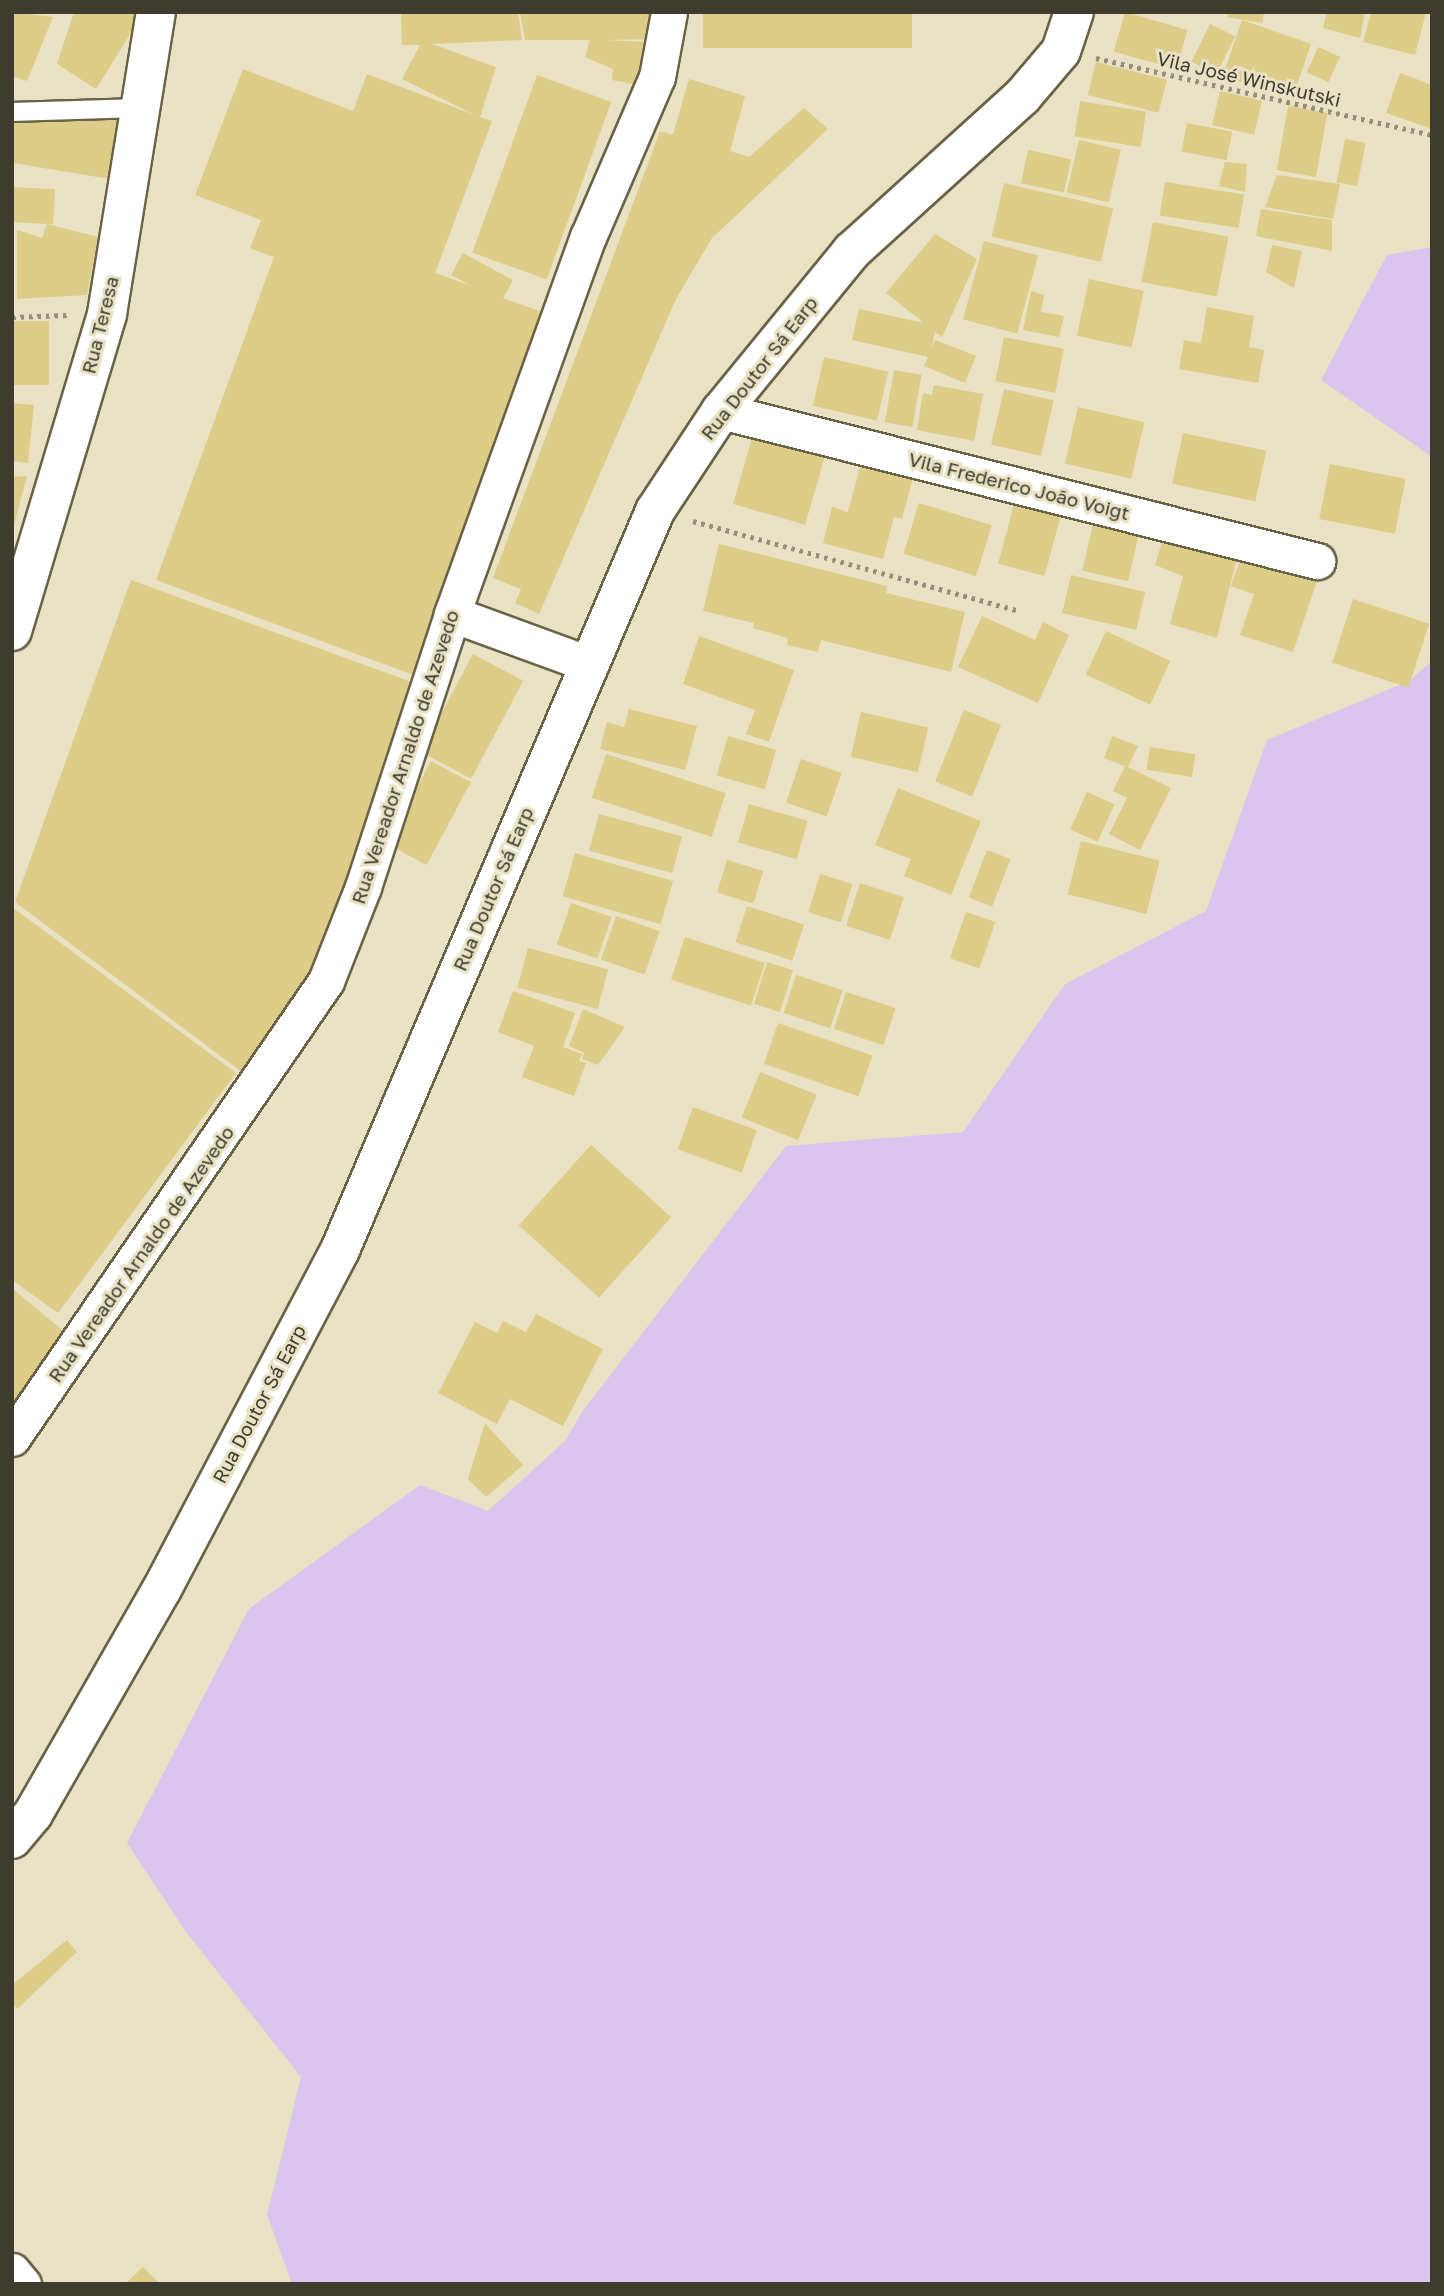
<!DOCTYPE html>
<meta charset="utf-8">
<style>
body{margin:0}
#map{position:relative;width:1444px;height:2296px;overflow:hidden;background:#e9e2c4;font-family:"Golos Text",sans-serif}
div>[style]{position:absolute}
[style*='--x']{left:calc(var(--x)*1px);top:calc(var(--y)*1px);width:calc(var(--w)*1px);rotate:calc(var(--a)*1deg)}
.green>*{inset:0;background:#d9c5ee}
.building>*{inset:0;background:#ddcd89;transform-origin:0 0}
.path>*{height:4.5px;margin-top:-2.25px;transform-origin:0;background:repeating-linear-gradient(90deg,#95907b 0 3.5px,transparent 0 8.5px)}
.roads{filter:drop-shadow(2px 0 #696247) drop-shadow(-2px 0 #696247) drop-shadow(0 2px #696247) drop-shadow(0 -2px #696247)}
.service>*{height:18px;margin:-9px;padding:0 9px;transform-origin:9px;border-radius:9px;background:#fff}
.minor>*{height:35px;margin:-17.5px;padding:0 17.5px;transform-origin:17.5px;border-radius:17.5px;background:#fff}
.secondary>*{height:38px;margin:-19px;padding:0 19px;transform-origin:19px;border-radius:19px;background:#fff}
span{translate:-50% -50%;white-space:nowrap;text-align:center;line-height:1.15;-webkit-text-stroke:6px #e9e2c4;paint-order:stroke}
.street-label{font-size:19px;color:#3e3b2f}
.frame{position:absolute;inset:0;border:14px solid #3e3b2f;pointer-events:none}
</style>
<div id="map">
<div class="green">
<i style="clip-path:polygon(1432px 247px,1432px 457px,1321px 380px,1387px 255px)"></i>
<i style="clip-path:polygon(1432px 661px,1432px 2284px,292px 2284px,267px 2215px,301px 2077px,186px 1932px,127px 1843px,249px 1609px,420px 1485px,488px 1511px,565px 1441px,582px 1412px,786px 1146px,963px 1132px,1065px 984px,1206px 911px,1267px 740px,1409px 681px)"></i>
</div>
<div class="building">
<i style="clip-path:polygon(12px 12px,53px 17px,27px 81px,12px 76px)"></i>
<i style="clip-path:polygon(74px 12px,144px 12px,96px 89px,57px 64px)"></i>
<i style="clip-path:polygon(401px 12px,518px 12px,522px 40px,432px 44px,496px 67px,480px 117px,492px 121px,435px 273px,472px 286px,451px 275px,463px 253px,513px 280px,503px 298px,550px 315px,419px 677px,156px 580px,274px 257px,250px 248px,261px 220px,195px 195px,243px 69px,353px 111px,367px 74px,475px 115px,402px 79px,420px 45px,402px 45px)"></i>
<i style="clip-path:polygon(520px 12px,658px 12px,656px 39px,606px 40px,648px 42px,639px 85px,612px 80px,613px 69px,585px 57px,590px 40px,525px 40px)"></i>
<i style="left:703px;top:12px;width:209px;height:36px"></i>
<i style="left:1125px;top:12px;width:65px;height:41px;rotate:16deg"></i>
<i style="clip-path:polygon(1228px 12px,1264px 12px,1262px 23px,1227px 17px)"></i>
<i style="clip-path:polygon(1327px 12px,1365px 12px,1360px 38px,1323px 28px)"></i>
<i style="clip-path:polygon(1371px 12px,1426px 12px,1415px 55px,1363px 42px)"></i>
<i style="left:1242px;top:20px;width:73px;height:59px;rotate:19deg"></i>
<i style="left:1210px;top:24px;width:28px;height:42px;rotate:26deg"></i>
<i style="left:1318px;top:47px;width:24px;height:28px;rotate:24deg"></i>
<i style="left:1096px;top:62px;width:73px;height:34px;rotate:14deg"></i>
<i style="clip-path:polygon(1400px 73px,1432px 85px,1432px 129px,1386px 113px)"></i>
<i style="left:537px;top:75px;width:79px;height:189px;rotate:20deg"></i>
<i style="clip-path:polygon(689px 79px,745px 96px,730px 151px,749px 157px,804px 108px,828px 129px,712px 238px,676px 299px,539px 614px,515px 603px,521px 589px,493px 578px,660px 131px,673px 135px)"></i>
<i style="left:1220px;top:91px;width:43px;height:35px;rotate:13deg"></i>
<i style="left:1080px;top:101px;width:67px;height:36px;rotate:9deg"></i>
<i style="left:1288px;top:106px;width:40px;height:65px;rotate:10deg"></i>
<i style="clip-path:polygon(124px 116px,110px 179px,13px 163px,12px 120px)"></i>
<i style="left:1187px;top:123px;width:46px;height:29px;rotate:11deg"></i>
<i style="left:1345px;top:139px;width:21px;height:44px;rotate:11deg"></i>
<i style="left:1079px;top:140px;width:43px;height:54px;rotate:13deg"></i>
<i style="left:1028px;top:150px;width:44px;height:34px;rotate:12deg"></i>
<i style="clip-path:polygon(1225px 162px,1247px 164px,1245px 192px,1219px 186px)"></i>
<i style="clip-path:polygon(1277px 175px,1340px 184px,1333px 219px,1265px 207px)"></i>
<i style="left:1165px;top:182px;width:80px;height:34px;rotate:9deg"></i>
<i style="left:1004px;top:183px;width:112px;height:55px;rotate:13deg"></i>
<i style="left:12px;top:187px;width:43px;height:35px;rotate:3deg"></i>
<i style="clip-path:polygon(1261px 209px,1332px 220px,1332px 251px,1256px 236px)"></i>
<i style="left:1153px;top:222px;width:77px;height:61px;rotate:11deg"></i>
<i style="clip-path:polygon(47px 224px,98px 237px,87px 295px,17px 299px,17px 230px,42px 238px)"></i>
<i style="clip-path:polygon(935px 234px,977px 259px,942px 337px,935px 332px,931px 351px,935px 340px,976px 356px,965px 383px,924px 366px,928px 357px,852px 340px,859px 309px,924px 323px,886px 293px)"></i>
<i style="left:984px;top:241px;width:56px;height:81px;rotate:15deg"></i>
<i style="clip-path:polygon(1272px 245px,1302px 251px,1294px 288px,1266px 272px)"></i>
<i style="left:1089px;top:279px;width:56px;height:58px;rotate:12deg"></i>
<i style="clip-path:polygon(1031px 291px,1044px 295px,1041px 312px,1064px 316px,1059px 337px,1023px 330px)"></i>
<i style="clip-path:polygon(1207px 307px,1254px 316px,1249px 347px,1264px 350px,1258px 383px,1179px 369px,1184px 340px,1201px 343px)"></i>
<i style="left:12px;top:321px;width:37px;height:64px"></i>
<i style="left:1004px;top:337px;width:61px;height:45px;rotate:11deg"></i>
<i style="left:824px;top:357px;width:66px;height:50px;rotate:13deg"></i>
<i style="left:894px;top:370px;width:28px;height:53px;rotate:10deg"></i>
<i style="clip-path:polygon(934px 385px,983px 394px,974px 441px,917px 430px,923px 393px,932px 395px)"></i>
<i style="left:1004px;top:389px;width:51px;height:57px;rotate:13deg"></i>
<i style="clip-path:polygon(12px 403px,34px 405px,28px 463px,12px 461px)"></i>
<i style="left:1078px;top:407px;width:68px;height:58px;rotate:13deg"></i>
<i style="left:754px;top:431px;width:75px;height:76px;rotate:16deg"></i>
<i style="left:1183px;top:433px;width:85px;height:52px;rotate:12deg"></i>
<i style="clip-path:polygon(863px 456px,915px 470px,902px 519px,894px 517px,883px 559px,823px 543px,832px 507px,848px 512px)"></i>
<i style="left:1330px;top:464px;width:77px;height:56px;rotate:11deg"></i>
<i style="clip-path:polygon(27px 476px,13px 529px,12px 528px,12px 477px)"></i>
<i style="left:1016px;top:497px;width:48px;height:69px;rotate:15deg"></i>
<i style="left:919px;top:503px;width:76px;height:53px;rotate:17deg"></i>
<i style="left:1094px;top:520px;width:47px;height:52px;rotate:13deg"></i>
<i style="clip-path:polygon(1166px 528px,1240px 546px,1217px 638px,1170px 624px,1183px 576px,1155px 565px)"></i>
<i style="clip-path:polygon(719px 544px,887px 586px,886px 593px,965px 612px,951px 672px,821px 640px,818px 652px,787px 645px,788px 638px,753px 628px,754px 623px,703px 611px)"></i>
<i style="clip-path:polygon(1245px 546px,1320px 572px,1293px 652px,1240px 635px,1254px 594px,1231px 586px)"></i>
<i style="left:1071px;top:575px;width:76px;height:39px;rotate:13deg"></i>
<i style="clip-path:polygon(131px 580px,420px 685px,318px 970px,254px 1081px,15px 902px)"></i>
<i style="left:1353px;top:599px;width:80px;height:67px;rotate:18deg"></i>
<i style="clip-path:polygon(982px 616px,1035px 640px,1043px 622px,1069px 635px,1038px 703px,958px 667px)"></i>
<i style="left:1106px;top:631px;width:71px;height:48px;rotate:25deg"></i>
<i style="clip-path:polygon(699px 636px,794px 670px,769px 742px,746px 734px,755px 710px,683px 684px)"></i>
<i style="left:473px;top:654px;width:57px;height:111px;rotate:28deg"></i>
<i style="clip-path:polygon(629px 709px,697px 726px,685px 770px,600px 749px,607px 722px,624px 727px)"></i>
<i style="left:964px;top:710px;width:40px;height:77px;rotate:22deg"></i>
<i style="left:861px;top:712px;width:69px;height:46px;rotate:13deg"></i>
<i style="left:728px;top:736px;width:50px;height:41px;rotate:16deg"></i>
<i style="clip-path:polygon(1112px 736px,1138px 746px,1128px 767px,1171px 788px,1140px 850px,1109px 834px,1127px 798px,1113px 791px,1125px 766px,1104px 758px)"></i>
<i style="left:1150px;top:747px;width:46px;height:23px;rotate:9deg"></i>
<i style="left:606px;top:754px;width:126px;height:46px;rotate:18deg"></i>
<i style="left:801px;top:759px;width:43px;height:46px;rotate:19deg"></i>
<i style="left:431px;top:761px;width:45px;height:94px;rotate:28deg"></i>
<i style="clip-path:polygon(898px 788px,981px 821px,951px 895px,904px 876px,911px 859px,875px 845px)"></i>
<i style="left:1087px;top:792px;width:30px;height:41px;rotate:24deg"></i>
<i style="left:749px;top:804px;width:61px;height:40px;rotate:16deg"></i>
<i style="left:599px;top:814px;width:86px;height:38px;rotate:15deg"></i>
<i style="left:1081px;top:841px;width:81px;height:55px;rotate:14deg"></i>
<i style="left:987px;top:850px;width:25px;height:51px;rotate:21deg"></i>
<i style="left:575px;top:853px;width:102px;height:45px;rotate:16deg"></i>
<i style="left:727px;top:860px;width:38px;height:34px;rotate:17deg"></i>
<i style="left:820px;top:874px;width:34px;height:40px;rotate:17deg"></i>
<i style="left:860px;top:883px;width:46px;height:45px;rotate:18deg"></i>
<i style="left:571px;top:903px;width:43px;height:44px;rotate:19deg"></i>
<i style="left:747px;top:906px;width:60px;height:38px;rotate:18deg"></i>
<i style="clip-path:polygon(12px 907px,236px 1073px,58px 1313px,12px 1280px)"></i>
<i style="left:966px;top:912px;width:31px;height:49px;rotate:19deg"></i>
<i style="left:616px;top:916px;width:46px;height:46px;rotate:19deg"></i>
<i style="left:685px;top:937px;width:84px;height:45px;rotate:18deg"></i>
<i style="left:528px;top:948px;width:83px;height:41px;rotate:15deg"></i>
<i style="left:767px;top:962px;width:27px;height:44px;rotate:17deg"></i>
<i style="left:796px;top:975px;width:49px;height:40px;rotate:18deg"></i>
<i style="clip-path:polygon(513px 991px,575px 1013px,563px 1047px,582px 1054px,579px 1061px,586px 1063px,574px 1096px,522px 1077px,534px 1046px,498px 1032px)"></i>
<i style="left:846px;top:992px;width:52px;height:39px;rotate:18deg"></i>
<i style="clip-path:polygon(583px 1009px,625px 1027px,598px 1065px,582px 1059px,584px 1053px,569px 1046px)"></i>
<i style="left:778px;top:1023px;width:100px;height:43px;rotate:19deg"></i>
<i style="left:760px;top:1072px;width:61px;height:49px;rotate:22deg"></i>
<i style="left:693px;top:1107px;width:68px;height:45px;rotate:20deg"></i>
<i style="left:591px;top:1145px;width:108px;height:108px;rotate:42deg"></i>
<i style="clip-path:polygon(12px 1288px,69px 1336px,12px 1405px)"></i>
<i style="clip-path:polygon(536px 1314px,603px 1349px,563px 1426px,510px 1399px,497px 1424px,438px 1393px,475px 1322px,497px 1333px,503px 1321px,526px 1332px)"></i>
<i style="clip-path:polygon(485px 1423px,523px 1465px,486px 1497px,468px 1479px)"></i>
<i style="clip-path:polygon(67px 1940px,77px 1952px,17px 2009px,12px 2003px,12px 1985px)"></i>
<i style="clip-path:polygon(143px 2267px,160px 2284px,125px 2284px)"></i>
</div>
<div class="path">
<i style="--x:1096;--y:58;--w:345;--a:12.9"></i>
<i style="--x:12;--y:317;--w:56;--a:-2"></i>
<i style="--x:693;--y:521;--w:336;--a:15.4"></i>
</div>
<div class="roads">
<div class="service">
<i style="--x:12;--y:112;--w:127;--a:-1.8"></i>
</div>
<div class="minor">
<i style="--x:721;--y:411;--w:615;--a:14.13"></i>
<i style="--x:452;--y:614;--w:146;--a:20.1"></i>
<i style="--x:12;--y:1438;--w:554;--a:-55.51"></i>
<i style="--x:326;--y:981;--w:101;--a:-68.5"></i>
<i style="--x:363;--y:887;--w:287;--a:-71.9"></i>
<i style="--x:452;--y:614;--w:401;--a:-70.2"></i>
<i style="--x:588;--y:237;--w:174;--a:-66.7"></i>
<i style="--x:657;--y:77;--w:66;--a:-79.5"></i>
<i style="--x:12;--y:2271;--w:17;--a:50"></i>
</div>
<div class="secondary">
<i style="--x:12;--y:631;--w:331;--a:-73.3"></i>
<i style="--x:107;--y:314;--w:306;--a:-80.8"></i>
<i style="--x:12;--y:1839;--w:33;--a:-50"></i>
<i style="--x:33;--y:1814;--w:259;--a:-60.2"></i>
<i style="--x:162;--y:1589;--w:383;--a:-62.3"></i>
<i style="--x:340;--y:1250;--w:803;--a:-66.91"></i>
<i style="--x:655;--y:511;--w:120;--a:-56.6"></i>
<i style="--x:721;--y:411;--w:207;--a:-50.7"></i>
<i style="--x:852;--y:251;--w:229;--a:-42.2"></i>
<i style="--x:1022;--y:97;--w:60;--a:-49.7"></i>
<i style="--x:1061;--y:51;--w:41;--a:-71.6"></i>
</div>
</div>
<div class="street-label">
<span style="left:1249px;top:79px;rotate:13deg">Vila José Winskutski</span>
<span style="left:100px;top:325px;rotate:-76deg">Rua Teresa</span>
<span style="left:759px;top:368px;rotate:-52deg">Rua Doutor Sá Earp</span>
<span style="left:1019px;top:486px;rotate:14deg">Vila Frederico João Voigt</span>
<span style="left:405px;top:757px;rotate:-72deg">Rua Vereador Arnaldo de Azevedo</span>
<span style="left:493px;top:889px;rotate:-67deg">Rua Doutor Sá Earp</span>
<span style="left:141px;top:1254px;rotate:-55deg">Rua Vereador Arnaldo de Azevedo</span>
<span style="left:259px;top:1404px;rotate:-62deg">Rua Doutor Sá Earp</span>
</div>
<div class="frame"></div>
</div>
